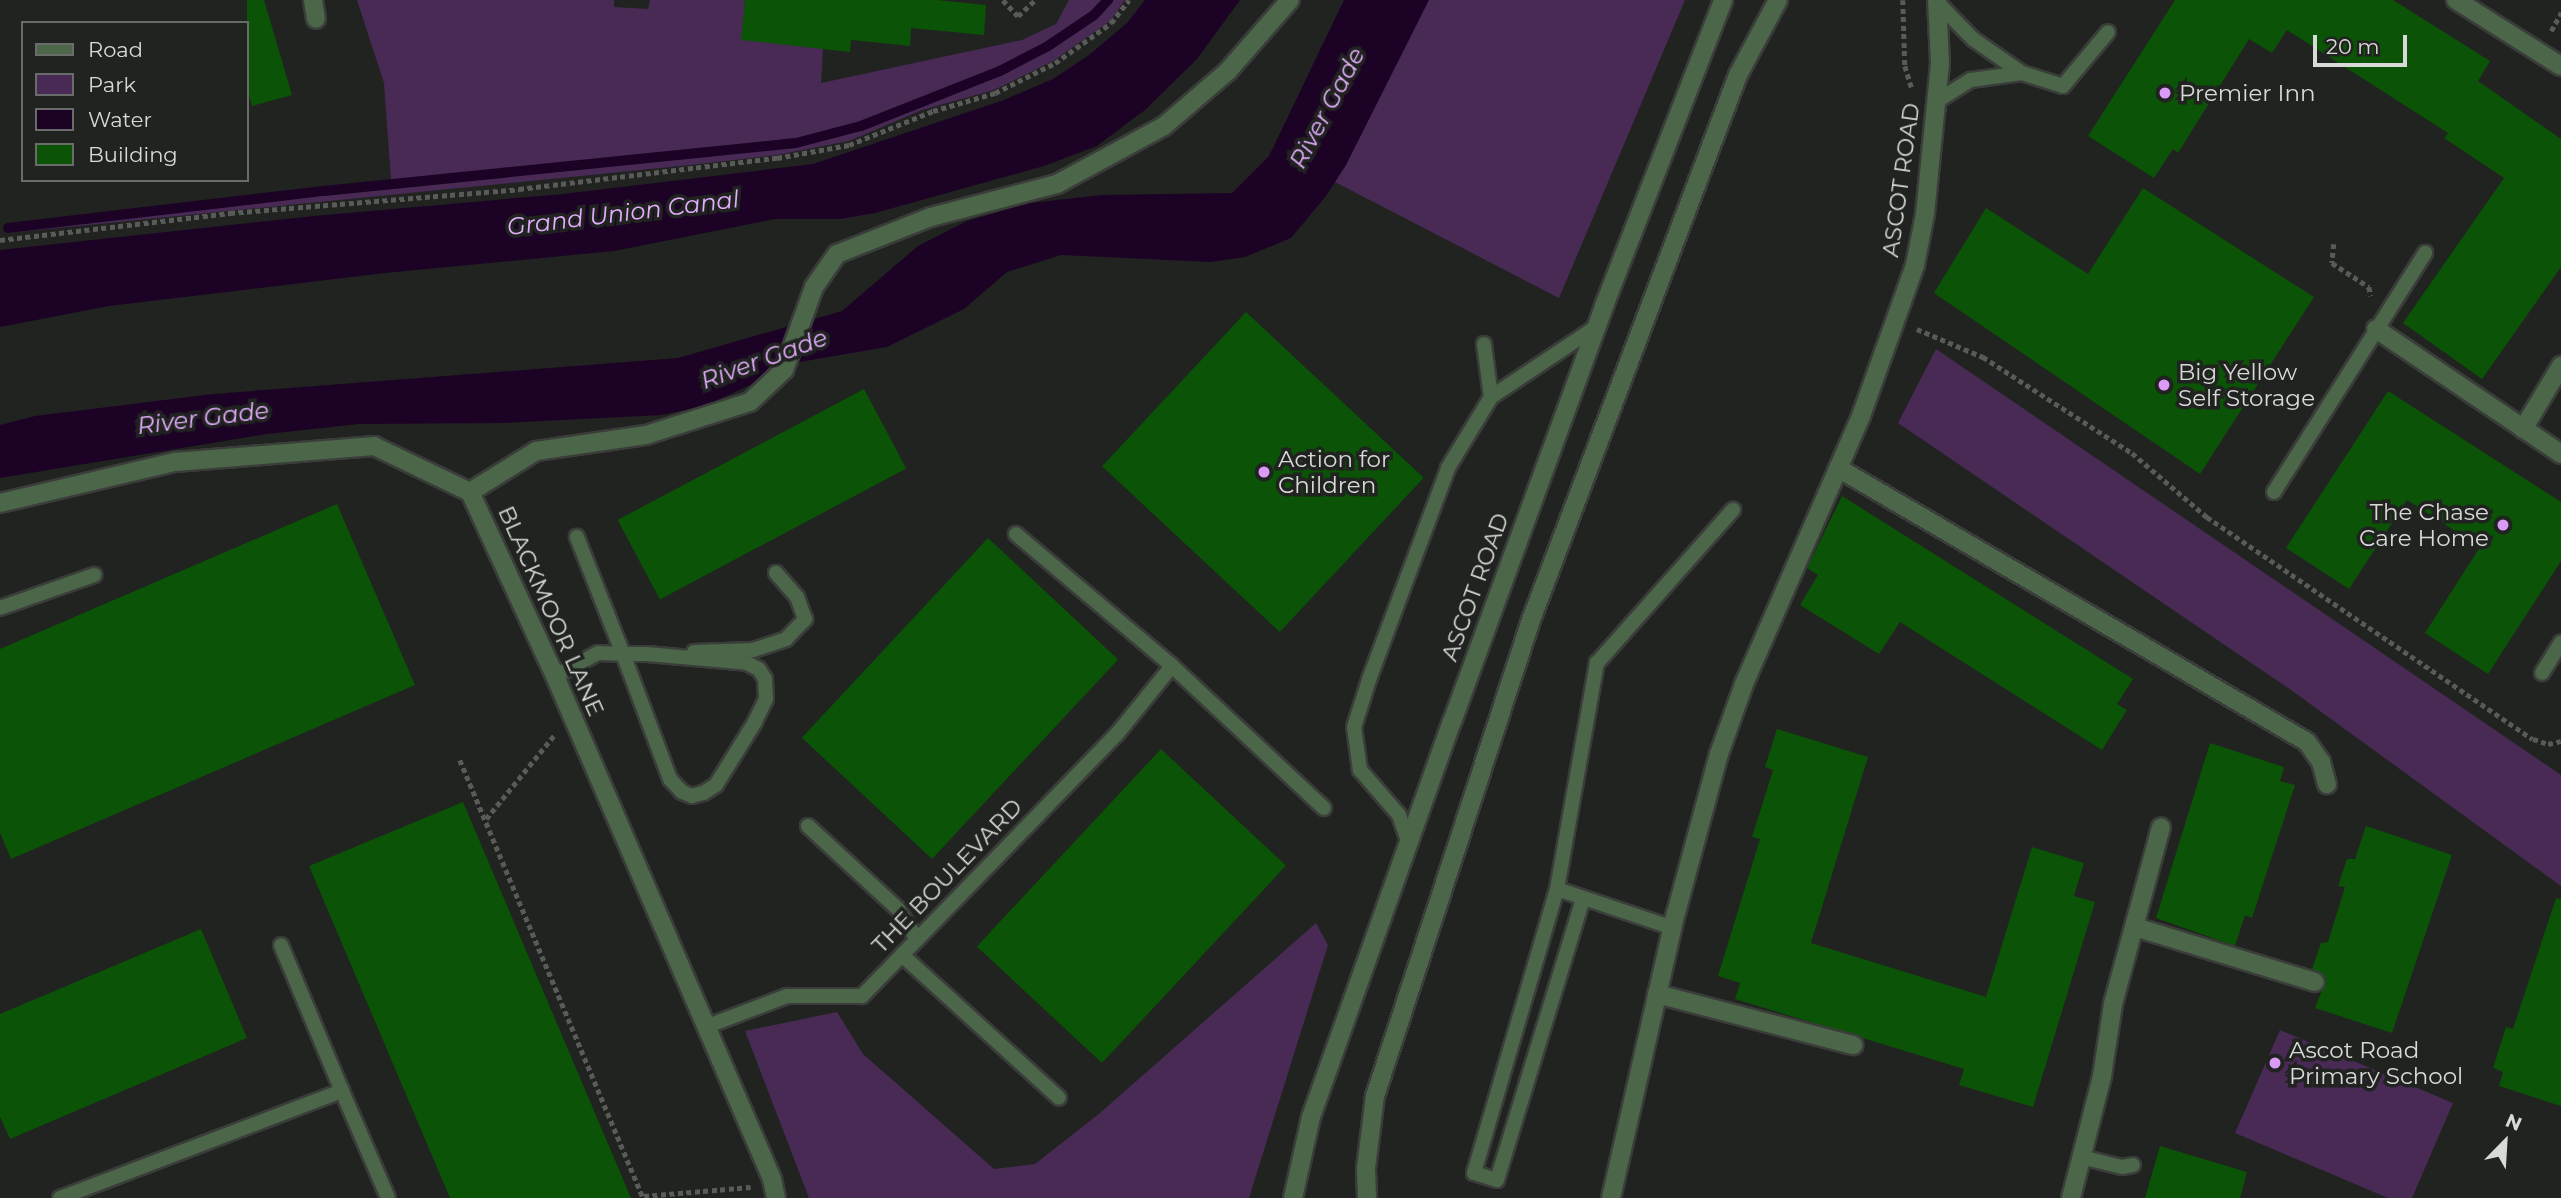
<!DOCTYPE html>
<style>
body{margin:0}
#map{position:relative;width:2561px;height:1198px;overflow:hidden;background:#202320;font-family:Montserrat,sans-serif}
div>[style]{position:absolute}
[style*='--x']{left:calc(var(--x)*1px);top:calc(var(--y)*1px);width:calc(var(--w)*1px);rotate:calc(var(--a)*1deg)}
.green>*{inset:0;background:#482a55}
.water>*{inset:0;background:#1c0326}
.stream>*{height:10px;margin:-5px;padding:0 5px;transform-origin:5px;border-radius:5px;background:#1c0326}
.building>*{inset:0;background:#0b5306;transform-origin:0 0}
.path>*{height:4.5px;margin-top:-2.25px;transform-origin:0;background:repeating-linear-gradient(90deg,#585b58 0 5px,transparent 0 8.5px)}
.roads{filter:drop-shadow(2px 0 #3a3d3a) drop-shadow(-2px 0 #3a3d3a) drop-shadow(0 2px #3a3d3a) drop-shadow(0 -2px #3a3d3a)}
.service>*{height:14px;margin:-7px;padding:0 7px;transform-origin:7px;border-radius:7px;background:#4b6648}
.minor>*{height:18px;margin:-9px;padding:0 9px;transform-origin:9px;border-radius:9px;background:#4b6648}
.tertiary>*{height:18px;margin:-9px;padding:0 9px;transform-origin:9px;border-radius:9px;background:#4b6648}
.dots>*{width:19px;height:19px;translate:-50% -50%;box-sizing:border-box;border:4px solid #202320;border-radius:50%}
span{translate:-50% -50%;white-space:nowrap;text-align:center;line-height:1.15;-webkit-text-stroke:7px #202320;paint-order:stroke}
.poi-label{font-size:23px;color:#d8dad8}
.left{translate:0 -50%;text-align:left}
.right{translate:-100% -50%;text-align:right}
.street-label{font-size:23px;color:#d8dad8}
.water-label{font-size:24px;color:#e4adfd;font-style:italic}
.legend{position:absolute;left:21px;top:21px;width:228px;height:161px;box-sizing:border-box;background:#202320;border:2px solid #6a6c6a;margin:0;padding:9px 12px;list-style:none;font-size:21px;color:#d8dad8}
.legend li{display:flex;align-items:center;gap:14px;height:35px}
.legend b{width:35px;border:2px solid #6a6c6a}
.north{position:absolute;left:2470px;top:1107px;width:70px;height:70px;-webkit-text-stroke:5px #202320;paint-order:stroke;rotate:24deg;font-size:19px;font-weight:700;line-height:28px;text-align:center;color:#d8dad8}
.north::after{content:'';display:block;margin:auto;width:24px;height:32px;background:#d8dad8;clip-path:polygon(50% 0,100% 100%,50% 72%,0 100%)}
.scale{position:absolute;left:2313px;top:35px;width:94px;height:32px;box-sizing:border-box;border:4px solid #d8dad8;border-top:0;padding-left:9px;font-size:21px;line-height:24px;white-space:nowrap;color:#d8dad8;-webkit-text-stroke:5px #202320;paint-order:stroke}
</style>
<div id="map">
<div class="green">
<i style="clip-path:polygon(357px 0,614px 0,614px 7px,648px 9px,650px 0,745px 0,742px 40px,826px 0,821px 83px,1022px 40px,1056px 24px,1069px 0,1125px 0,1110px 21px,1053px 61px,994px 90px,922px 110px,849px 141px,777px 155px,700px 164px,8px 233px,8px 228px,391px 180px,384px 83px)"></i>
<i style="clip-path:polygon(1421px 0,1685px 0,1559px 298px,1333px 181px)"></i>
<i style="clip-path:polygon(1936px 349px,2561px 775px,2561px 886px,2291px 690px,1898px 423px)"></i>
<i style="clip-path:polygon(1316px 923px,1328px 945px,1249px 1198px,809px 1198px,745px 1031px,837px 1012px,863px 1054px,994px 1169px,1035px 1164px,1100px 1113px)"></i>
<i style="clip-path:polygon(2280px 1030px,2453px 1103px,2412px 1198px,2388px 1198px,2235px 1133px)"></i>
</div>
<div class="water">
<i style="clip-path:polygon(1145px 0,1240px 0,1197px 59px,1145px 110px,1097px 146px,1044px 166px,875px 213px,840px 219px,775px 219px,614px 251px,385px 273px,109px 306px,0 327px,0 250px,314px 216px,563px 194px,813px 164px,1004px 100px,1053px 79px,1089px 55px,1127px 23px)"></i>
<i style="clip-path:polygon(1344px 0,1429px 0,1346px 165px,1326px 196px,1291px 238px,1245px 257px,1211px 262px,1061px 255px,1007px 272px,964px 309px,887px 347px,776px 366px,763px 379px,705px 406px,661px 415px,504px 423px,359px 424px,267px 434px,0 478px,0 425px,35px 416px,213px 394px,678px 358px,842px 311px,918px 246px,967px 221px,1030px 203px,1102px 195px,1232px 193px,1269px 156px)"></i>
</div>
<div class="stream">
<i style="--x:8;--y:228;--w:318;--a:-6.7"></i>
<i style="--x:324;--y:191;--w:474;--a:-5.8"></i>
<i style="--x:796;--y:143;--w:67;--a:-14.7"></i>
<i style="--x:861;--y:126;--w:149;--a:-21.6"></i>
<i style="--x:1000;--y:71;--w:54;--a:-27.5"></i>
<i style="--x:1048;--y:46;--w:55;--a:-34"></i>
<i style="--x:1094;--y:15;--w:21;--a:-47"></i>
</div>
<div class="building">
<i style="clip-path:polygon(247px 0,264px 0,292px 95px,252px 106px,247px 88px)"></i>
<i style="clip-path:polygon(745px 0,937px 0,986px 5px,984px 35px,911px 28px,910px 46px,851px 40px,850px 52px,741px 40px)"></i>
<i style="clip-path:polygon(2175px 0,2393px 0,2490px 61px,2478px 81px,2561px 139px,2561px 267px,2482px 379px,2403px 323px,2504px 178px,2444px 138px,2448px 133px,2287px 30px,2272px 53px,2249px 39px,2178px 153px,2173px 149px,2154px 178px,2088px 136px)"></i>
<i style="clip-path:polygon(2143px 188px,2314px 297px,2200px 474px,1934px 293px,1986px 208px,2088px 274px)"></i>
<i style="left:1246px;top:312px;width:243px;height:211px;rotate:43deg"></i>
<i style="left:864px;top:389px;width:90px;height:279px;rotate:62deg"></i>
<i style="clip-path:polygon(2388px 391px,2561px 502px,2561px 561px,2488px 674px,2425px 633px,2480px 547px,2407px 500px,2349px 589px,2286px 548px)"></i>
<i style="clip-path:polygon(1842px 496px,2133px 679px,2117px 704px,2127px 710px,2102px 750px,1900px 622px,1879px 654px,1800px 605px,1818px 575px,1807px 568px)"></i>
<i style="clip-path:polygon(337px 504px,415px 685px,11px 859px,0 833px,0 649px)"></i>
<i style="left:988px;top:538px;width:178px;height:273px;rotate:43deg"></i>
<i style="clip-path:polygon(1777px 729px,1868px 757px,1811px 943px,1986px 997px,2032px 847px,2084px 863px,2074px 896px,2095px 902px,2033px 1107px,1959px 1085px,1964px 1069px,1735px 999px,1740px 983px,1718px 976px,1760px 839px,1752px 837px,1773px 770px,1765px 767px)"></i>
<i style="clip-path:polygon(2210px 743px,2284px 767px,2280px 781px,2295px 785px,2252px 918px,2245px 915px,2235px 946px,2156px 918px)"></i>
<i style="left:1161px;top:749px;width:171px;height:270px;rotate:43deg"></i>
<i style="clip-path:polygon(463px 802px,631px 1198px,450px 1198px,309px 866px)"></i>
<i style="clip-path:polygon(2366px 826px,2452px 855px,2392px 1033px,2315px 1008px,2326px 980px,2323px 974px,2312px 969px,2321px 943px,2328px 942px,2345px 887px,2338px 886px,2347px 859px,2355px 859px)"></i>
<i style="clip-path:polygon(2556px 898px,2561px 899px,2561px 1106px,2499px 1086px,2503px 1072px,2493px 1068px,2506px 1027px,2513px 1029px)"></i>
<i style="clip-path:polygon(201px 929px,247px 1038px,10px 1139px,0 1117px,0 1014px)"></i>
<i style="clip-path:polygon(2160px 1146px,2247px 1172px,2240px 1198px,2145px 1198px)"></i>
</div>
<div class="path">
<i style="--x:1003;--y:0;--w:22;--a:47"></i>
<i style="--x:1018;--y:16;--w:23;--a:-43"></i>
<i style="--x:1903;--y:0;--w:66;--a:88.3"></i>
<i style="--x:1905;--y:66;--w:24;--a:73"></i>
<i style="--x:2551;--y:31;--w:21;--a:-61"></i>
<i style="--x:0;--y:240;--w:232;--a:-6.7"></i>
<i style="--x:230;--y:213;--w:290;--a:-4.7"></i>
<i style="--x:519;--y:189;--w:260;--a:-6.9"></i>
<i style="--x:777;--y:158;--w:73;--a:-10.2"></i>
<i style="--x:849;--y:145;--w:91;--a:-22"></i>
<i style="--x:933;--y:111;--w:65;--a:-16.2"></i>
<i style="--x:995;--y:93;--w:67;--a:-26.6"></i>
<i style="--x:1055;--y:63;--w:69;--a:-35.5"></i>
<i style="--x:1111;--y:23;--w:29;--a:-52"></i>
<i style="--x:2334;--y:244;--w:19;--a:96"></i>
<i style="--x:2332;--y:263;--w:44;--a:33"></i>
<i style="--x:2369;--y:287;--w:9;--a:77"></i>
<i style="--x:1917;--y:329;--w:72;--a:23"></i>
<i style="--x:1983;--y:357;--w:177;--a:32.8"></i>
<i style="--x:2132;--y:453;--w:99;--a:40.5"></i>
<i style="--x:2207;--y:517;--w:394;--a:34.3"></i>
<i style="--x:2533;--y:739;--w:16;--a:18"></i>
<i style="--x:2548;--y:744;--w:13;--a:-13"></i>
<i style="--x:460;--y:760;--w:475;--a:67.3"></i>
<i style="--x:486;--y:819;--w:109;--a:-50.9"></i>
<i style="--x:644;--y:1196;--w:107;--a:-4.8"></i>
</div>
<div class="roads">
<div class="service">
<i style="--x:1938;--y:3;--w:50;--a:45.8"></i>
<i style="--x:1973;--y:39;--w:60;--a:34.8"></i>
<i style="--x:2022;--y:73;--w:43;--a:17.6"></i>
<i style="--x:2063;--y:86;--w:70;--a:-50.2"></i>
<i style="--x:1937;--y:101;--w:40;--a:-32"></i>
<i style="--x:1971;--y:80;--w:51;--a:-7.8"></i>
<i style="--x:1484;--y:344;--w:53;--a:82.5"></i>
<i style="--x:2274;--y:492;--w:283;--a:-57.7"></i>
<i style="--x:1016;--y:534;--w:204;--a:40.2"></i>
<i style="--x:1172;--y:666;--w:208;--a:43.1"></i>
<i style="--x:0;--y:608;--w:100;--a:-19.3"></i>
<i style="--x:694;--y:652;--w:59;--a:-1.9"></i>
<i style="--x:753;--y:650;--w:35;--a:-18"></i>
<i style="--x:786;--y:639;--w:28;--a:-46"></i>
<i style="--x:805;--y:619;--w:23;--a:-110"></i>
<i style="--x:797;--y:597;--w:32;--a:-131"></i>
<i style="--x:2542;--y:673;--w:36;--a:-58"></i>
<i style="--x:555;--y:676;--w:49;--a:-28.1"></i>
<i style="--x:598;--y:653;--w:25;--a:2"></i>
<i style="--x:623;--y:654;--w:24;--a:0"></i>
<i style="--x:647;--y:654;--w:100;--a:5.1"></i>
<i style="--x:747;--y:663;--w:13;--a:27"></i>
<i style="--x:759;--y:669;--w:12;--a:59"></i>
<i style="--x:765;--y:679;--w:20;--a:87"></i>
<i style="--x:766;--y:699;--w:25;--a:116"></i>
<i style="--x:755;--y:722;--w:74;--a:121.8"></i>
<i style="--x:716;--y:785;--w:15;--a:148"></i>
<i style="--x:703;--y:793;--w:11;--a:165"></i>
<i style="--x:692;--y:796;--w:11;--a:-158"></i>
<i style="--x:682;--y:792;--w:18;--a:-133"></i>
<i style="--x:670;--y:779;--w:134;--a:-110.6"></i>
<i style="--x:623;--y:654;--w:126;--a:-111.5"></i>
<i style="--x:808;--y:826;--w:122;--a:42.7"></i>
<i style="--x:898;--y:909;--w:36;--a:58"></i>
<i style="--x:1409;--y:844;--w:31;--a:-109"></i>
<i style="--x:1399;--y:815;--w:60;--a:-130.9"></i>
<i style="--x:1360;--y:770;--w:43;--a:-97.9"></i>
<i style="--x:1354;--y:727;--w:52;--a:-72.3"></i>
<i style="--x:1370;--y:677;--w:223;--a:-69.5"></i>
<i style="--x:1448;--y:468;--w:83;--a:-58.8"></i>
<i style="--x:1491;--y:397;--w:126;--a:-33.7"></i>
<i style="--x:1557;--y:889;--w:296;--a:106.3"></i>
<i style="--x:1474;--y:1173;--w:24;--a:17"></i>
<i style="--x:1497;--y:1180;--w:295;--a:-73"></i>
<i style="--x:1673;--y:928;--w:122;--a:-161.4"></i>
<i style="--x:1557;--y:889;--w:230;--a:-80"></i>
<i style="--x:1597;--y:663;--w:205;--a:-48.4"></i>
<i style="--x:902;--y:955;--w:212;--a:42.3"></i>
<i style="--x:705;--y:1027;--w:88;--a:-20.7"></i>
<i style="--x:787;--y:996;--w:75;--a:0"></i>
<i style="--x:862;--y:996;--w:366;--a:-45.8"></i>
<i style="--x:1117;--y:734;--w:87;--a:-51"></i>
<i style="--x:342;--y:1091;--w:116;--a:66.7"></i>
<i style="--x:2081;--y:1157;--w:42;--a:13.7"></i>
<i style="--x:2122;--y:1167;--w:11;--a:-10"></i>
<i style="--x:60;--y:1198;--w:302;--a:-20.8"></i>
<i style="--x:342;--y:1091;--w:158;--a:-112.7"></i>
</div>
<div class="minor">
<i style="--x:313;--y:0;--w:19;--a:81"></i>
<i style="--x:2376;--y:329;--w:223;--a:34"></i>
<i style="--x:2523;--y:429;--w:74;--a:-58.9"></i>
<i style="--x:1838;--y:468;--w:543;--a:30.29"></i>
<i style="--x:2307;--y:742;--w:24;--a:55"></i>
<i style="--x:2321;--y:762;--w:23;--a:75"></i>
<i style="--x:470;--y:492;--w:78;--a:-31.8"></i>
<i style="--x:536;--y:451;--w:111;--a:-8.3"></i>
<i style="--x:646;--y:435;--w:109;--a:-17.6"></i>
<i style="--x:750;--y:402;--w:47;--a:-43.3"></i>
<i style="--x:784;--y:370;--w:88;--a:-70.1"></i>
<i style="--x:814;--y:287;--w:40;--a:-55.1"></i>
<i style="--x:837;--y:254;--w:101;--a:-21.5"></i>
<i style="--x:931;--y:217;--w:130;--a:-14.7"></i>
<i style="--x:1057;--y:184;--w:122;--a:-28.5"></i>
<i style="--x:1164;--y:126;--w:84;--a:-40.7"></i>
<i style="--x:1228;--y:71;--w:94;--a:-48.9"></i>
<i style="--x:0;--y:503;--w:180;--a:-13.2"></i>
<i style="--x:175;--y:462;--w:200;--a:-4.6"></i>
<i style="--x:374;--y:446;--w:106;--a:25.6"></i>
<i style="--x:470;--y:492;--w:203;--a:65.2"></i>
<i style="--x:555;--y:676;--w:548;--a:66.66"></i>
<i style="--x:772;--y:1179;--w:19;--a:78"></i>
<i style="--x:2135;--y:927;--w:188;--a:17"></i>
<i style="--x:1657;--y:994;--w:203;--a:14.6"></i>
<i style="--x:1293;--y:1198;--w:83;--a:-77.5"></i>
<i style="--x:1311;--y:1117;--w:419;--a:-70.4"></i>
<i style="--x:1452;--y:722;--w:443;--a:-69.9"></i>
<i style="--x:1604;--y:306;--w:328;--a:-68.7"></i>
<i style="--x:1367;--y:1198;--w:30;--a:-92"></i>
<i style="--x:1366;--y:1168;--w:73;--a:-82.9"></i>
<i style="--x:1375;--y:1096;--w:501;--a:-71.85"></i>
<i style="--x:1531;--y:620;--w:583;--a:-69.2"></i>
<i style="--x:1738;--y:75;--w:85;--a:-61.9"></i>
<i style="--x:1611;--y:1198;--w:292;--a:-77.2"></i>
<i style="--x:1676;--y:913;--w:165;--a:-74.9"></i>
<i style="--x:1719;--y:754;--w:74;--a:-70.3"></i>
<i style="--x:1744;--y:684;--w:292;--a:-66.4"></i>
<i style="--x:1861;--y:416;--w:160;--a:-70.3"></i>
<i style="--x:1915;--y:265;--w:52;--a:-78.9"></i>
<i style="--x:1925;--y:214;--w:152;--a:-84.3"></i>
<i style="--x:1940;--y:63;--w:63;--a:-92.7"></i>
<i style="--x:2071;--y:1198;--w:126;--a:-75.7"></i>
<i style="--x:2102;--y:1076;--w:73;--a:-81.3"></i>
<i style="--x:2113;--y:1004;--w:183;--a:-74.8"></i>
</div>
<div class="tertiary">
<i style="--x:2456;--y:0;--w:124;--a:32.2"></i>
</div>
</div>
<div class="dots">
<i style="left:2165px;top:93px;background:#da9af6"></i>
<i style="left:2164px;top:385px;background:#da9af6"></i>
<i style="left:1264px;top:472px;background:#da9af6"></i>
<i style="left:2503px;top:525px;background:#da9af6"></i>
<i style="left:2275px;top:1063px;background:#da9af6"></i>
</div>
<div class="poi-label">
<span class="left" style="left:2179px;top:93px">Premier Inn</span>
<span class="left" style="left:2178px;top:385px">Big Yellow<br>Self Storage</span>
<span class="left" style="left:1278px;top:472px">Action for<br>Children</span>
<span class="right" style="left:2489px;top:525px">The Chase<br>Care Home</span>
<span class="left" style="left:2289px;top:1063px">Ascot Road<br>Primary School</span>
</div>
<div class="street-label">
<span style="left:1901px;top:180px;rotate:-82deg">ASCOT ROAD</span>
<span style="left:1475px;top:587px;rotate:-70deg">ASCOT ROAD</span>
<span style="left:551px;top:611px;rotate:66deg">BLACKMOOR LANE</span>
<span style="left:947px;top:876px;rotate:-46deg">THE BOULEVARD</span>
</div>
<div class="water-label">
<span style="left:1327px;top:108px;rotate:-62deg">River Gade</span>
<span style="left:623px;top:213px;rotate:-7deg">Grand Union Canal</span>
<span style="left:764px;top:359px;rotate:-20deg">River Gade</span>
<span style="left:203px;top:418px;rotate:-7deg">River Gade</span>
</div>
<ul class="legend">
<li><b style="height:9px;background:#4b6648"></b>Road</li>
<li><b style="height:19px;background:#482a55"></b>Park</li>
<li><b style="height:19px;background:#1c0326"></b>Water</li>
<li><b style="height:19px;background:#0b5306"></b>Building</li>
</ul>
<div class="north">N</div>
<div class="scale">20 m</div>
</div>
